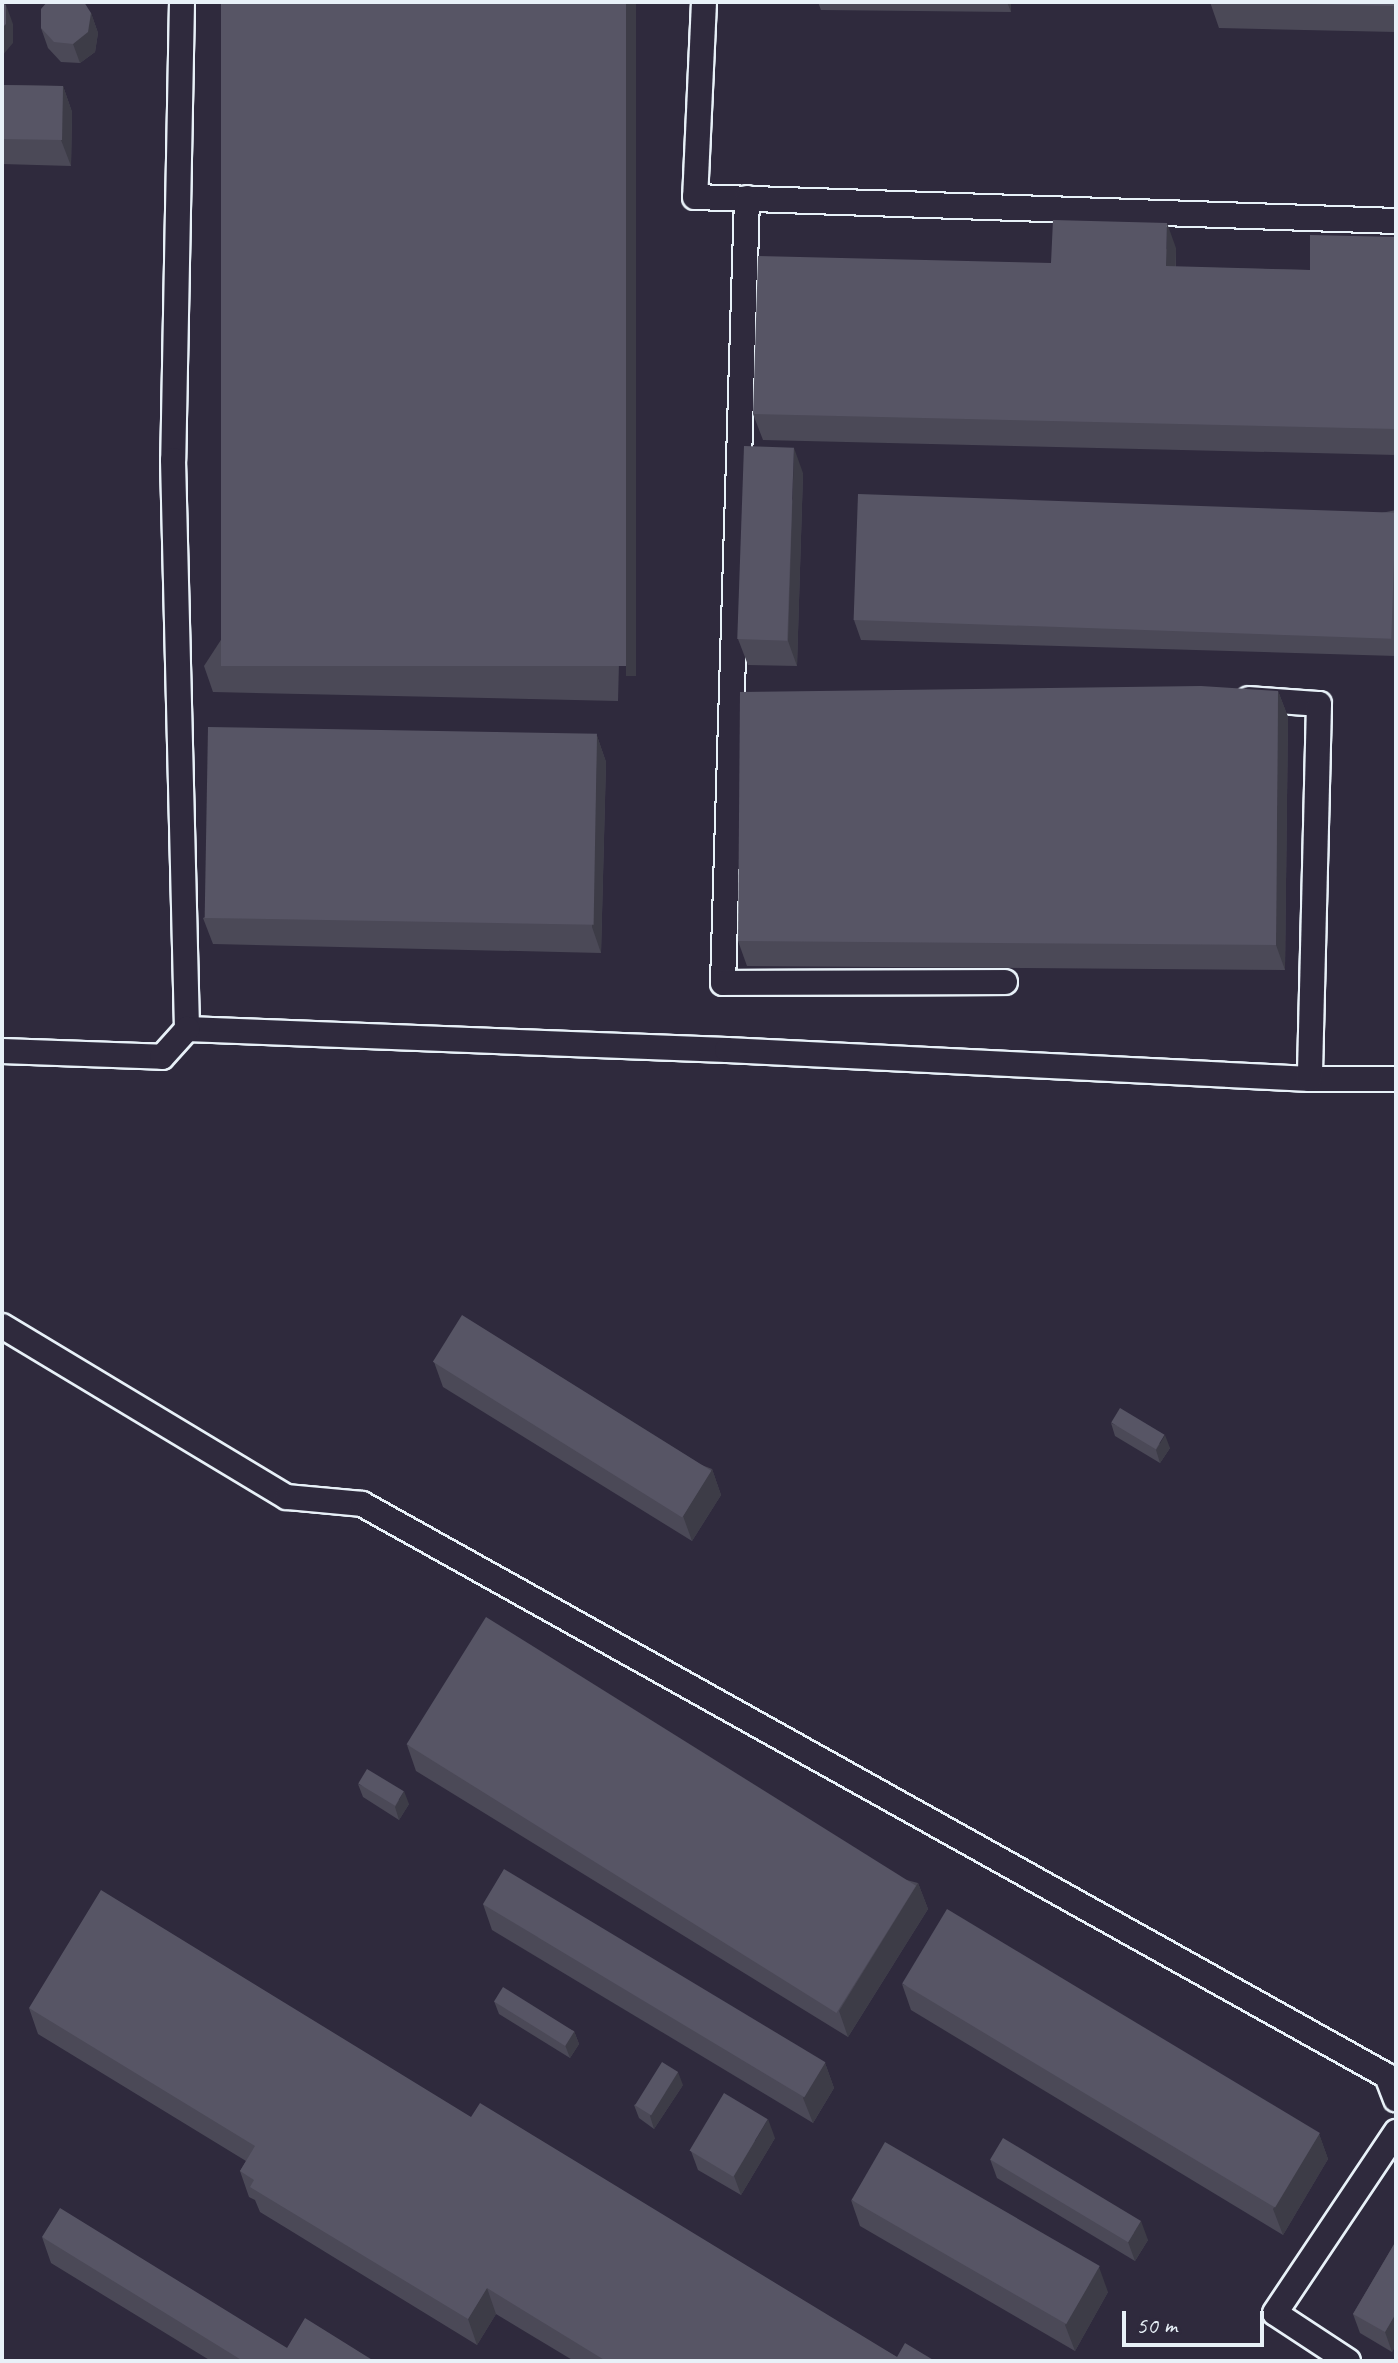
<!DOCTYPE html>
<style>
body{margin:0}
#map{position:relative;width:1398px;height:2363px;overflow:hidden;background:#2f2a3d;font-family:Caveat,sans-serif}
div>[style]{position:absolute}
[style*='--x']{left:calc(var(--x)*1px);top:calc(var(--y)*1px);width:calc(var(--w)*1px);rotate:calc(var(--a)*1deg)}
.roads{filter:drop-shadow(2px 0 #e8f1f8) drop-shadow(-2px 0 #e8f1f8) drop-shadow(0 2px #e8f1f8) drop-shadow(0 -2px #e8f1f8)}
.minor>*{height:24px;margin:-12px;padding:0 12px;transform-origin:12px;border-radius:12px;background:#2f2a3d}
.wall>*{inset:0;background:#4b4957}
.shaded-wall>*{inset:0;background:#3d3c47;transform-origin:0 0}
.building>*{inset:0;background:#575565;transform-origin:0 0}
span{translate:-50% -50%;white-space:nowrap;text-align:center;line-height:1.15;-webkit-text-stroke:6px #2f2a3d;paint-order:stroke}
.frame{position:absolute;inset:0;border:4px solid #e8f1f8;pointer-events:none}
.scale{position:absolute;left:1122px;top:2311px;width:142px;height:36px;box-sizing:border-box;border:4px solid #e8f1f8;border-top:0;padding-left:10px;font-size:24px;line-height:28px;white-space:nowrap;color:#e8f1f8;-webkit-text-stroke:6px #2f2a3d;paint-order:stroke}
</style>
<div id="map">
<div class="roads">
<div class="minor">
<i style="--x:182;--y:2;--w:458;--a:91.1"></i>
<i style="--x:173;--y:460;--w:569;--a:88.59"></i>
<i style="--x:187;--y:1029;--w:540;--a:2.23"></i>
<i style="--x:727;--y:1050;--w:584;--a:2.85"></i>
<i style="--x:1310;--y:1079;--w:86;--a:0"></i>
<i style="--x:704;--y:2;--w:195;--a:92.6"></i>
<i style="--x:695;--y:197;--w:701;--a:1.96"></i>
<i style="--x:747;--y:198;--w:785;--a:91.75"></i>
<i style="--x:723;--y:983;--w:282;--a:-0.2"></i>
<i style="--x:1249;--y:699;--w:70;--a:4.1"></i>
<i style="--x:1319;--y:704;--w:375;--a:91.4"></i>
<i style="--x:2;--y:1051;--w:160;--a:2.1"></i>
<i style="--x:162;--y:1057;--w:38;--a:-48"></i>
<i style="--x:2;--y:1326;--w:332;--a:31"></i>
<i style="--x:287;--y:1497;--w:75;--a:5.3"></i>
<i style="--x:362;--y:1504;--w:1174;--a:29.16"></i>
<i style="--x:1387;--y:2076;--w:25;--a:69"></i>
<i style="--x:1348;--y:2361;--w:87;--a:-146.7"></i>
<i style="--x:1275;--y:2313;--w:218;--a:-56.2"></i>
</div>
</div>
<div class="wall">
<i style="clip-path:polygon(636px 2px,618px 701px,213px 692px,204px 666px)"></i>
<i style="clip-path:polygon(818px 2px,1011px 2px,1011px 12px,821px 10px)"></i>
<i style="clip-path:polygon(1210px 2px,1396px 2px,1396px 32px,1219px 28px)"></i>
<i style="clip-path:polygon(91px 13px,98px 33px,95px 52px,80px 63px,61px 62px,48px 48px,41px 28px)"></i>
<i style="clip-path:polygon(2px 85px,63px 86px,72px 112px,71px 166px,2px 164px)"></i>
<i style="clip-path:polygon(1396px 237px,1396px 455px,763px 440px,753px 414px,1051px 263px,1176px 248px,1176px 267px,1310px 270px)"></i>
<i style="clip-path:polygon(803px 473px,797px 666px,748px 665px,738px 639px)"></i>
<i style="clip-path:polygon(1396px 510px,1396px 656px,861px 640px,854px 620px)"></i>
<i style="clip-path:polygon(1278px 691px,1288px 717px,1285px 970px,747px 966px,738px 941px)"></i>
<i style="clip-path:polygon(597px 736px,606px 762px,601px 953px,213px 944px,203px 918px)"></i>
<i style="clip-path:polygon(434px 1362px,712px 1469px,721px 1495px,692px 1541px,443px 1387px)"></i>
<i style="clip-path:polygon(1111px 1423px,1170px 1448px,1160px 1463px,1115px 1436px)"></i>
<i style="clip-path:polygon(407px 1745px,918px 1883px,928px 1909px,848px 2037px,416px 1771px)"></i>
<i style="clip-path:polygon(358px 1784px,409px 1804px,399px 1820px,363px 1797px)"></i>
<i style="clip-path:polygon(483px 1904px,825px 2063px,834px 2088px,813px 2123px,492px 1930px)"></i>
<i style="clip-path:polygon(902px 1984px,1319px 2134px,1328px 2159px,1283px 2235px,911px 2010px)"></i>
<i style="clip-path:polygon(494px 2001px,574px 2031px,579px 2044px,570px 2058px,499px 2014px)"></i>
<i style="clip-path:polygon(29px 2008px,471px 2117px,897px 2357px,935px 2361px,574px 2361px,496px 2314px,477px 2345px,260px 2212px,255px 2200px,249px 2197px,240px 2171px,246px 2161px,38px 2034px)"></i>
<i style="clip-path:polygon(683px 2085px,654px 2129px,639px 2118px,634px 2105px)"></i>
<i style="clip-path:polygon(775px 2138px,741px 2195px,698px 2170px,691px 2151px)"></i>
<i style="clip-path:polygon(990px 2159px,1148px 2240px,1135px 2261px,997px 2178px)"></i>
<i style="clip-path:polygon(851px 2200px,1108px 2292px,1075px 2351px,860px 2226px)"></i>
<i style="clip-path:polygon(42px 2237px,287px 2348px,374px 2361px,211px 2361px,51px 2263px)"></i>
<i style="clip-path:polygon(1396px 2241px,1396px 2344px,1392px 2352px,1360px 2333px,1353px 2314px)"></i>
</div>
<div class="shaded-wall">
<i style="left:626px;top:2px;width:10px;height:674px"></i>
<i style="clip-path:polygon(1007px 2px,1011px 2px,1011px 12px)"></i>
<i style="clip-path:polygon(6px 5px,13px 24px,13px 43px,2px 56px,2px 28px)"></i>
<i style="clip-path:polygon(91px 13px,98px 33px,95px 52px,80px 63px,73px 44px)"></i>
<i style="clip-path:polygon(63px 86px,72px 112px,71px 166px,61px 140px)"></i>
<i style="clip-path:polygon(1167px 223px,1176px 248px,1175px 292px,1166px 266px)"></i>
<i style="clip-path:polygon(794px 448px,803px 473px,797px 666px,788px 641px)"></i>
<i style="clip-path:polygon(1278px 691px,1288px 717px,1285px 970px,1276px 945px)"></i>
<i style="clip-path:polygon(597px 736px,606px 762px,601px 953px,592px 927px)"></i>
<i style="clip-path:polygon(1165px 1435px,1170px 1448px,1160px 1463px,1156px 1450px)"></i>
<i style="clip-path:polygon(712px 1469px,721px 1495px,692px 1541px,683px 1516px)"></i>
<i style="clip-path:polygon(404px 1791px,409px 1804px,399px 1820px,395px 1807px)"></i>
<i style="clip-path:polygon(918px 1883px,928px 1909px,848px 2037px,839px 2011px)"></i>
<i style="clip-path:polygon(574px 2031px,579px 2044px,570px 2058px,565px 2045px)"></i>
<i style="clip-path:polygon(825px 2063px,834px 2088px,813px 2123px,803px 2098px)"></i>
<i style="clip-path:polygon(678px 2072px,683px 2085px,654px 2129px,650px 2116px)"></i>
<i style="clip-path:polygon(768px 2119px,775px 2138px,741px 2195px,734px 2176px)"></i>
<i style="clip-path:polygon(1319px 2134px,1328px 2159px,1283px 2235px,1273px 2209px)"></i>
<i style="clip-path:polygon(1141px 2221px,1148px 2240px,1135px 2261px,1128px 2242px)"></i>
<i style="clip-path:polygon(1099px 2267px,1108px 2292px,1075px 2351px,1065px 2325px)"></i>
<i style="clip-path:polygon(487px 2288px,496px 2314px,477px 2345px,468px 2319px)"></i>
<i style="clip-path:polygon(1396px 2313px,1396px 2344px,1392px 2352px,1385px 2332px)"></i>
</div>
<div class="building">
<i style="clip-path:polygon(2px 2px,6px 5px,6px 24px,2px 28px)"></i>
<i style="clip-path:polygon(47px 2px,84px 2px,91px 13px,88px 32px,73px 44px,54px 42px,41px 28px,41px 9px)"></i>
<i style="left:221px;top:2px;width:405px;height:664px"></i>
<i style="clip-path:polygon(1210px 2px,1396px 2px,1396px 6px)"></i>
<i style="left:2px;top:85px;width:61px;height:54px;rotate:1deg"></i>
<i style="clip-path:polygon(1053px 220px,1167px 223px,1166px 266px,1310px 270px,1310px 235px,1396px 237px,1396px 429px,753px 414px,758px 256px,1051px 263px)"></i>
<i style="left:744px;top:446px;width:50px;height:193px;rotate:2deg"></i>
<i style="left:858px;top:494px;width:538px;height:126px;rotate:2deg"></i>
<i style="clip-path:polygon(1201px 686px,1278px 691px,1276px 945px,738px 941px,740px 692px)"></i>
<i style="left:208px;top:727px;width:389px;height:191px;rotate:1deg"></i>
<i style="left:462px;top:1315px;width:294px;height:55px;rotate:32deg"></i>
<i style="left:1120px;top:1408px;width:52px;height:17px;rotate:31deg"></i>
<i style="left:486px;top:1617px;width:507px;height:150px;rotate:32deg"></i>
<i style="left:367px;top:1769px;width:43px;height:17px;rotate:31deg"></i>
<i style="left:504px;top:1869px;width:375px;height:41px;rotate:31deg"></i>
<i style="clip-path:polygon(101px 1890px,471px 2117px,480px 2103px,897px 2357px,905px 2343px,935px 2361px,606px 2361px,487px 2288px,468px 2319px,250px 2187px,254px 2180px,240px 2171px,255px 2146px,29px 2008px)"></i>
<i style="left:947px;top:1909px;width:435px;height:87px;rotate:31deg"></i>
<i style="left:503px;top:1987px;width:84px;height:17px;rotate:32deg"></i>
<i style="left:662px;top:2062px;width:19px;height:51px;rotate:32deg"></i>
<i style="left:724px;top:2093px;width:51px;height:67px;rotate:31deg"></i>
<i style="left:1003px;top:2138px;width:161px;height:25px;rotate:31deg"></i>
<i style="left:885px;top:2142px;width:248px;height:67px;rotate:30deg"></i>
<i style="clip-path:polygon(60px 2208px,287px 2348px,305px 2318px,374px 2361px,243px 2361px,42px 2237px)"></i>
<i style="clip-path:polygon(1396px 2241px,1396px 2313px,1385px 2332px,1353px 2314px)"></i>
</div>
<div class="frame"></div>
<div class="scale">50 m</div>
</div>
